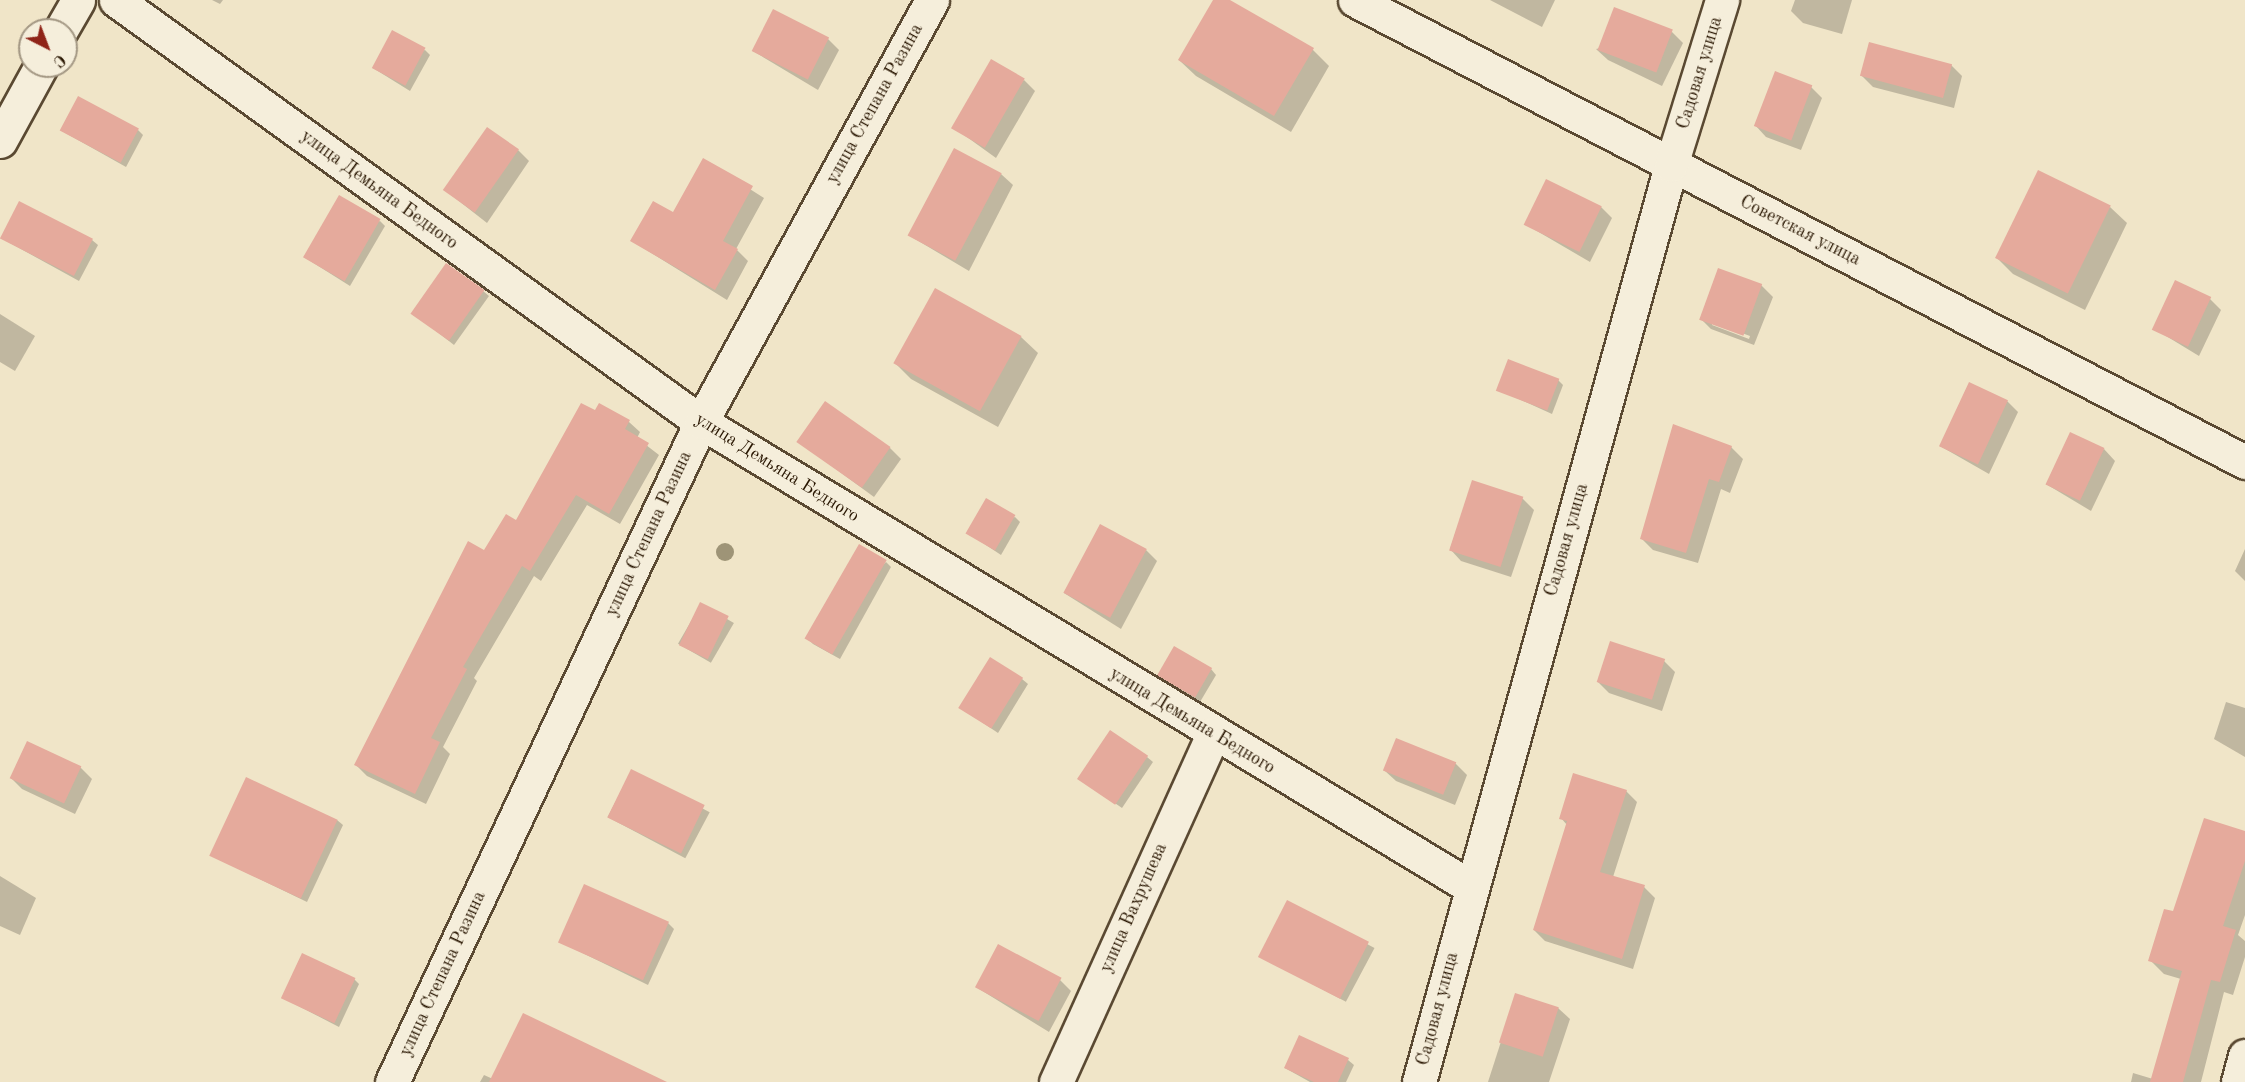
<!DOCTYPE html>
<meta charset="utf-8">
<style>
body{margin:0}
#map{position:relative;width:2245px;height:1082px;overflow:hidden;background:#f0e5c8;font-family:"Old Standard TT",serif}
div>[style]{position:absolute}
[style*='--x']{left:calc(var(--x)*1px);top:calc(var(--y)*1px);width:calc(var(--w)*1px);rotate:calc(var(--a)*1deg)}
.shadow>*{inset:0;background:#0003;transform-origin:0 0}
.building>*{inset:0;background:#e5aa9c;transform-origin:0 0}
.roads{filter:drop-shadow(2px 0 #5a4932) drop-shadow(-2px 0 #5a4932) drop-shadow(0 2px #5a4932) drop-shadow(0 -2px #5a4932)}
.minor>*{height:33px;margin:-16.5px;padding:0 16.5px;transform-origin:16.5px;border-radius:16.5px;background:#f5eedb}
.trees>*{width:18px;height:18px;margin:-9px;border-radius:50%;background:#9e9477}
span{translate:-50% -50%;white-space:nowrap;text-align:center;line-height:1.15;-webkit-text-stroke:6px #f5eedb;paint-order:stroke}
.street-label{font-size:18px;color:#281500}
.north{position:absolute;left:18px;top:18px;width:60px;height:60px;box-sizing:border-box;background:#f5eedb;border:2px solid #a39783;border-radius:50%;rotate:138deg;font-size:16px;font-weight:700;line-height:24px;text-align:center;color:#281500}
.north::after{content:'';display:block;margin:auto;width:21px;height:27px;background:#8f2418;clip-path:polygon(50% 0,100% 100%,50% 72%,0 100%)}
</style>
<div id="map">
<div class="shadow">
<i style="clip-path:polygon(212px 0,223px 0,220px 4px)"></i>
<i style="clip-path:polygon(1214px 0,1227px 0,1313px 50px,1329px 66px,1291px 132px,1196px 76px,1179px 60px)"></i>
<i style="clip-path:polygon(1490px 0,1555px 0,1542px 27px)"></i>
<i style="clip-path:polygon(1795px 0,1852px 0,1842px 34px,1803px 23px,1791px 11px)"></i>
<i style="clip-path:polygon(1672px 32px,1683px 43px,1662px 86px,1608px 60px,1596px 49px)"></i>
<i style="clip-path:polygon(828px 39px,839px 50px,818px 90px,753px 51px)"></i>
<i style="clip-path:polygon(425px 50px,430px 55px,410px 91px,373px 68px)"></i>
<i style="clip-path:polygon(1951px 65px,1962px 76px,1954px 108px,1873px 87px,1862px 76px)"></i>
<i style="clip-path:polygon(1024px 80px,1035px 91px,996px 158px,953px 127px)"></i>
<i style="clip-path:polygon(1811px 87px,1822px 98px,1801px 150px,1766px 137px,1755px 125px)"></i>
<i style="clip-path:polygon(138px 130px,143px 135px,126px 167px,62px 131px)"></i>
<i style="clip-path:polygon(518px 150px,529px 161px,487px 223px,446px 191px)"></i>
<i style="clip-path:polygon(704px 160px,764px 198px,736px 249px,748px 261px,727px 300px,632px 241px,674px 214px)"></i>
<i style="clip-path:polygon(1001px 174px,1013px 185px,969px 271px,910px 236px)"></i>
<i style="clip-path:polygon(1601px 207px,1612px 218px,1590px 262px,1525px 224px)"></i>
<i style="clip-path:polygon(2110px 207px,2127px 223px,2085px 310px,2013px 274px,1997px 258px)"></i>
<i style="clip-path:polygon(380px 221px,385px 226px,350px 286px,304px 257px)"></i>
<i style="clip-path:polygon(1px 238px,92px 240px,98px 245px,79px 281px)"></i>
<i style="clip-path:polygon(evenodd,1761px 285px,1773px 297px,1754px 345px,1711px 329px,1700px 318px,1761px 285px,1712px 322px,1750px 336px,1749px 339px,1712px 325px,1712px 322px)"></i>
<i style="clip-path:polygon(936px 290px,1021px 337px,1038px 353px,998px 427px,911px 379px,895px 363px)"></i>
<i style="clip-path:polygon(483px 291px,489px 296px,454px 345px,413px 313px)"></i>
<i style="clip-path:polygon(2210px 299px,2221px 310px,2199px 356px,2153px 328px)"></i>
<i style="clip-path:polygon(0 314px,35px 336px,15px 371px,0 362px)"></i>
<i style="clip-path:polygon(1558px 380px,1563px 385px,1552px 414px,1497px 389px)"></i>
<i style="clip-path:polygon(2007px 401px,2018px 412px,1989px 474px,1940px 446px)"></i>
<i style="clip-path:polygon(595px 412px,629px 422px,640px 432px,637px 438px,659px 455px,620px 524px,587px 505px,541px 581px,534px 576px,474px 678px,477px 681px,443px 747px,450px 754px,426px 804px,367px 776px,356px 765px,484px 552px,516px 522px)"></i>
<i style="clip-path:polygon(799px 442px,890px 448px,901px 459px,874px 497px)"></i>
<i style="clip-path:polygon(1731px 447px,1743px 459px,1730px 493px,1721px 489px,1698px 563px,1653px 550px,1642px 539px)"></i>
<i style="clip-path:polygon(2104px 449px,2115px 461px,2091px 511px,2046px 484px)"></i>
<i style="clip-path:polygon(1473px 482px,1523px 499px,1534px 510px,1511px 577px,1461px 561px,1450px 549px)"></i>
<i style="clip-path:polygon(1015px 517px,1020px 522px,1001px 555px,968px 533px)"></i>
<i style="clip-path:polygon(2245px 549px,2245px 581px,2235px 571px)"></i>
<i style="clip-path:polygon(1146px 550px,1157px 561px,1121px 629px,1064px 593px)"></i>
<i style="clip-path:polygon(886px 562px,891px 567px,840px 659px,813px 644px,808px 639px)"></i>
<i style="left:701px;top:604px;width:38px;height:46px;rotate:30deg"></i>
<i style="clip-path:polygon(1664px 661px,1675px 672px,1662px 711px,1609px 693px,1598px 682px)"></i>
<i style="clip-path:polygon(1211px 669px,1216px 675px,1200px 702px,1159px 675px)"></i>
<i style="clip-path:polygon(1022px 679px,1028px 684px,998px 733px,961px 708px)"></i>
<i style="clip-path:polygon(2226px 702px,2245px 708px,2245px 757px,2214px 739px)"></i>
<i style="clip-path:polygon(28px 743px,80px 767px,92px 779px,75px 814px,22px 789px,11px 778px)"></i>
<i style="clip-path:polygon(1147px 757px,1153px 762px,1122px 808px,1080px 779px)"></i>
<i style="clip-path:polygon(1455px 763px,1467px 775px,1455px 805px,1396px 781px,1384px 770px)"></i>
<i style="left:632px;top:771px;width:88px;height:52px;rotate:28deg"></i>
<i style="clip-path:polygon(1626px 791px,1637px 802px,1613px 877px,1644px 887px,1655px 898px,1633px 969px,1545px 941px,1534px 930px,1567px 825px,1561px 818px)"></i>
<i style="clip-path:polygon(337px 820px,343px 825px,307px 902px,212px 856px)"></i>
<i style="clip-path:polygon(2245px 833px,2245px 915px,2238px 935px,2245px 941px,2245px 957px,2233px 995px,2224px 992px,2201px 1082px,2131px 1082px,2133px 1073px,2153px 1079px,2181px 979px,2164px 974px,2150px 960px,2174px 913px)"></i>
<i style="clip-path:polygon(0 876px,36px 898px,20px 935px,0 926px)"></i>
<i style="left:1288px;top:902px;width:98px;height:61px;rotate:28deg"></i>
<i style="clip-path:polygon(668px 923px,674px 929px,648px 985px,560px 942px)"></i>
<i style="clip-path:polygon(354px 979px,359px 984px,339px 1027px,283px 998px)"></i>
<i style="clip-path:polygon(1060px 980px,1071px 991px,1049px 1032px,976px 987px)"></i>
<i style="clip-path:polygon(1516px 995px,1558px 1008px,1570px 1019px,1549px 1082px,1488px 1082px)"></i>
<i style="clip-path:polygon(1348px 1060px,1354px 1065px,1346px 1082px,1310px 1082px,1285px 1068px)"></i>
<i style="clip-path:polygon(484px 1075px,493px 1079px,621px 1082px,480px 1082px)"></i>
</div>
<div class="building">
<i style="clip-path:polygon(1213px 0,1230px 0,1314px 48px,1274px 116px,1178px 60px)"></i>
<i style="left:1614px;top:7px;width:63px;height:46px;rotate:21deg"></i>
<i style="left:773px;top:9px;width:63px;height:47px;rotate:27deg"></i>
<i style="left:392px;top:30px;width:38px;height:43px;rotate:28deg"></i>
<i style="left:1869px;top:42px;width:86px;height:35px;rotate:15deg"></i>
<i style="left:991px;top:59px;width:39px;height:80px;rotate:30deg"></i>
<i style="left:1775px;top:71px;width:40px;height:59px;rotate:21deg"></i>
<i style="left:78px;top:96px;width:69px;height:39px;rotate:28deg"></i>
<i style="left:487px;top:127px;width:39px;height:77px;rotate:35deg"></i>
<i style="left:954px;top:148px;width:54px;height:99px;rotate:28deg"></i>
<i style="clip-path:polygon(703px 158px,753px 186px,723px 241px,738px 249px,715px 290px,630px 241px,653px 201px,673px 212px)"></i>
<i style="left:2038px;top:170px;width:81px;height:98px;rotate:26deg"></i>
<i style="left:1546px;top:179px;width:62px;height:51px;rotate:26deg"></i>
<i style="left:339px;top:195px;width:48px;height:72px;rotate:30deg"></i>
<i style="left:19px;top:201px;width:83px;height:42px;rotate:27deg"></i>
<i style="left:446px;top:263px;width:47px;height:62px;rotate:35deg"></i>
<i style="left:1718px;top:268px;width:47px;height:55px;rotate:20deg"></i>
<i style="left:2175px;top:280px;width:40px;height:55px;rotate:25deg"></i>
<i style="left:935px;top:288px;width:99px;height:86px;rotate:29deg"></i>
<i style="left:1508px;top:359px;width:55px;height:34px;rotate:21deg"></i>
<i style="left:1969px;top:382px;width:43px;height:71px;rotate:25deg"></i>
<i style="left:825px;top:401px;width:80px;height:50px;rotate:35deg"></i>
<i style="clip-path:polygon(581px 403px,595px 410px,599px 403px,630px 420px,625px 429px,649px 443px,609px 514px,576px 495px,530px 571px,522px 566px,463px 667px,467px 669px,431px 738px,440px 742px,415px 794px,354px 765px,468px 541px,484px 550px,506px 514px,516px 520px)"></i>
<i style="clip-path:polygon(1673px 424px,1732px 446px,1719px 482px,1709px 479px,1686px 553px,1640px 539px)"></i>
<i style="left:2070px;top:432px;width:38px;height:58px;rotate:25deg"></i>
<i style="left:1472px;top:480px;width:54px;height:74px;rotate:18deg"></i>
<i style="left:986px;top:498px;width:34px;height:41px;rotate:30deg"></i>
<i style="left:1100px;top:524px;width:53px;height:78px;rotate:28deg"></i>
<i style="left:859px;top:544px;width:32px;height:109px;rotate:30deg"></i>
<i style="left:700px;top:602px;width:32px;height:48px;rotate:26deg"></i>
<i style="left:1610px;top:641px;width:58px;height:43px;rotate:18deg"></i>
<i style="left:1174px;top:646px;width:44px;height:34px;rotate:30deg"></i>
<i style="left:990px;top:657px;width:39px;height:60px;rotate:32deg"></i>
<i style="left:1110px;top:730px;width:46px;height:59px;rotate:34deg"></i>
<i style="left:1396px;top:738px;width:65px;height:35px;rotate:22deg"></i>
<i style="left:27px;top:741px;width:60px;height:41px;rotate:25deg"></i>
<i style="left:631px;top:769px;width:82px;height:54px;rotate:26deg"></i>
<i style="clip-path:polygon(1573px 773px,1627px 790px,1600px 872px,1645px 885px,1622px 959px,1533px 930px,1567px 821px,1559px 819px)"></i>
<i style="left:246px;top:777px;width:101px;height:87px;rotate:25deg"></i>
<i style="clip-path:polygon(2204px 818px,2245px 831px,2245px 861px,2223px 926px,2236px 930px,2220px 982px,2211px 980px,2183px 1082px,2150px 1082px,2182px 971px,2148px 961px,2164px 909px,2173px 911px)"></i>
<i style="left:584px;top:884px;width:93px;height:64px;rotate:24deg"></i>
<i style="left:1287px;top:900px;width:92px;height:64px;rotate:27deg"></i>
<i style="left:998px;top:944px;width:72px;height:49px;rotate:28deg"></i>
<i style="left:302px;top:953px;width:59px;height:50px;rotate:25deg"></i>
<i style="left:1515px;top:993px;width:46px;height:52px;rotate:18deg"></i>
<i style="clip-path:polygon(523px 1013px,667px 1082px,489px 1082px)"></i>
<i style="clip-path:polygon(1299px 1035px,1349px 1058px,1338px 1082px,1314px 1082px,1284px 1068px)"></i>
</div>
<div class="roads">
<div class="minor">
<i style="--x:116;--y:0;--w:721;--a:35.81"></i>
<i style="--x:701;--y:422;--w:900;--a:31.13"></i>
<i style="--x:1355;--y:0;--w:1003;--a:27.43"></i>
<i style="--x:61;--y:30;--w:34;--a:-60"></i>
<i style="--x:0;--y:141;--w:85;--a:-61.3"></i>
<i style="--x:392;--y:1082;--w:729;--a:-64.91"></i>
<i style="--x:701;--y:422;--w:481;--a:-61.3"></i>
<i style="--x:1056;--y:1082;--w:382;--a:-65.7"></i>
<i style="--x:1419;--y:1082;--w:951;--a:-74.63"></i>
<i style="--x:1671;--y:165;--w:173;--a:-72.8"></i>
<i style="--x:2238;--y:1082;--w:27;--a:-75"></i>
</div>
</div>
<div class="trees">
<i style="left:725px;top:552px"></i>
</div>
<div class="street-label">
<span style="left:1700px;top:73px;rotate:-73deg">Садовая улица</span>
<span style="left:875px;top:104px;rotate:-61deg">улица Степана Разина</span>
<span style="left:379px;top:190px;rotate:36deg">улица Демьяна Бедного</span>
<span style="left:1800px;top:231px;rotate:27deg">Советская улица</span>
<span style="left:777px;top:468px;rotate:32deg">улица Демьяна Бедного</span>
<span style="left:649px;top:534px;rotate:-65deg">улица Степана Разина</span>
<span style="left:1567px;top:540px;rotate:-74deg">Садовая улица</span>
<span style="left:1192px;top:721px;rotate:31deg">улица Демьяна Бедного</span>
<span style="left:1134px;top:908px;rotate:-66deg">улица Вахрушева</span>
<span style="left:443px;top:974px;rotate:-65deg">улица Степана Разина</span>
<span style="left:1438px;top:1009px;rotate:-75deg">Садовая улица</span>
</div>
<div class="north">С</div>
</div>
